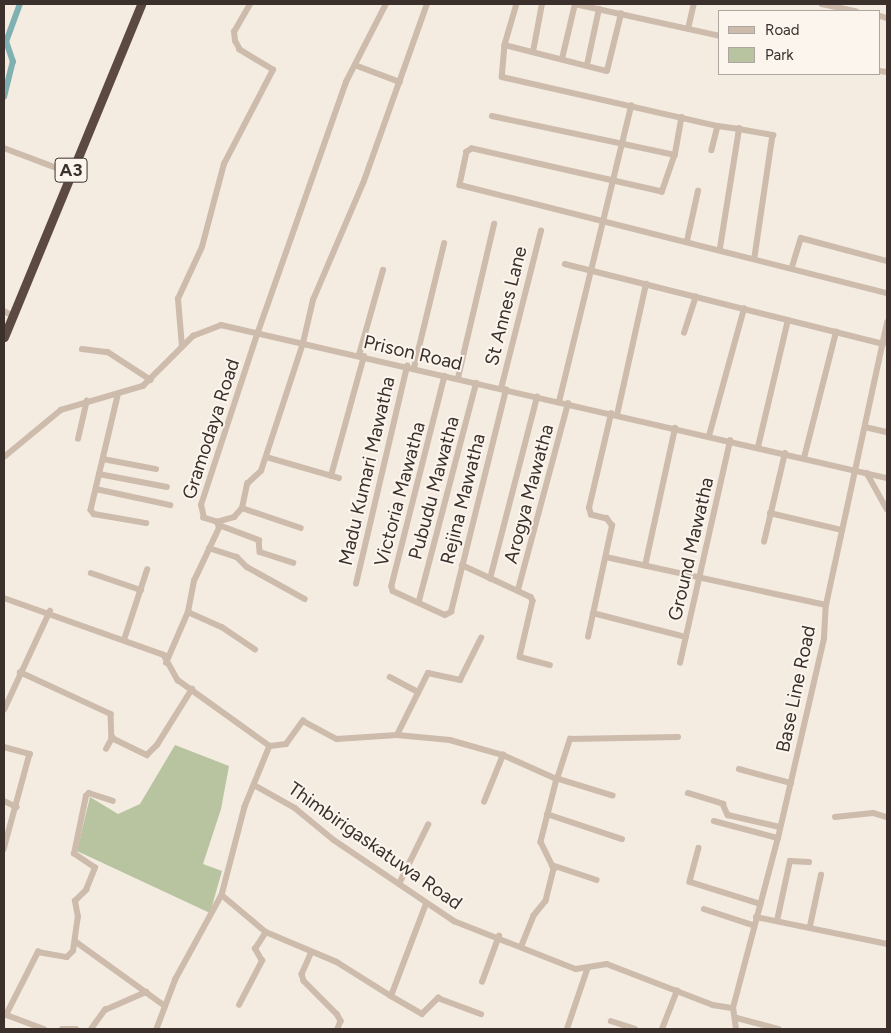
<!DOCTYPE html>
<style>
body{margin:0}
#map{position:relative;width:891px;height:1033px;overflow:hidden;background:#f4ebe1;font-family:Figtree,sans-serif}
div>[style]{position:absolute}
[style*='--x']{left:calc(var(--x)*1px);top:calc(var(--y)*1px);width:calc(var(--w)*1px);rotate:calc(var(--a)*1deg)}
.green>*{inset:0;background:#b8c4a0}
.canal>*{height:5.5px;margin:-2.75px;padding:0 2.75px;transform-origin:2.75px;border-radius:2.75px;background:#7fb0b2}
.minor>*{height:5.5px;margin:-2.75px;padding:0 2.75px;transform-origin:2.75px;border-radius:2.75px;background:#cdbbac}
.highway>*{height:9px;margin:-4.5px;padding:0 4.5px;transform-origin:4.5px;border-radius:4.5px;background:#5c4a42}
span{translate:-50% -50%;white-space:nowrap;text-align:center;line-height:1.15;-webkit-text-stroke:4px #fbf5ee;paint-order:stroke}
.shield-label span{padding:1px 4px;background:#fbf5ee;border:1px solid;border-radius:4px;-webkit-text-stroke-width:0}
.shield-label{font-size:18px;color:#3b302b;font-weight:700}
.street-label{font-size:19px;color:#3b302b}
.frame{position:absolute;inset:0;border:5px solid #3b302b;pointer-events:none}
.legend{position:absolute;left:718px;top:10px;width:162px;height:65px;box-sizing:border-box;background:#fbf5ee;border:1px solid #aea6a0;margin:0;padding:6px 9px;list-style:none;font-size:15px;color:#3b302b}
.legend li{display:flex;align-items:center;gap:10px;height:25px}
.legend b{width:25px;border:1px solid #aea6a0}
</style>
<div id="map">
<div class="green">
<i style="clip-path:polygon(175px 745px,229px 766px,221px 809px,203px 864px,222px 871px,210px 913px,77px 851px,90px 797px,118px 814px,140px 804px)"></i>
</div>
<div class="canal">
<i style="--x:4;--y:97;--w:36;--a:-76"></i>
<i style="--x:13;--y:62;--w:21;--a:-109"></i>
<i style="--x:6;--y:42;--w:40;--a:-69.8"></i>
</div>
<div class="minor">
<i style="--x:517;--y:4;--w:43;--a:106.3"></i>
<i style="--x:505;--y:45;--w:32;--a:95"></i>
<i style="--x:502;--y:77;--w:221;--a:12.8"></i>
<i style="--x:718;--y:126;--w:25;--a:104"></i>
<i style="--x:575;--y:4;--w:148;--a:12.4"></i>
<i style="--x:822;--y:4;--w:35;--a:12"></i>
<i style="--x:880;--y:16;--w:7;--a:16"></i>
<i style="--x:688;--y:29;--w:26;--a:-77"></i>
<i style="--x:505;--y:45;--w:105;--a:14.3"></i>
<i style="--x:607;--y:71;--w:59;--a:-76.2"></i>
<i style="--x:533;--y:52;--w:49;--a:-79.4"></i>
<i style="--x:562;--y:59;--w:57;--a:-76.7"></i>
<i style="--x:355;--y:65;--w:48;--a:20.7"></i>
<i style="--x:587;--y:65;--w:57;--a:-77.9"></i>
<i style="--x:880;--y:71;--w:7;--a:8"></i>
<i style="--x:492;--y:116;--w:187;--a:12"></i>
<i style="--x:682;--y:117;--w:39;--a:100"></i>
<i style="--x:675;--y:155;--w:39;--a:109"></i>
<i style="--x:662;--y:192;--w:195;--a:-167.2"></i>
<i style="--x:472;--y:149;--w:6;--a:149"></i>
<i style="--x:467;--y:152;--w:34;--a:102"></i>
<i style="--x:460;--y:185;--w:440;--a:14.2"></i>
<i style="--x:718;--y:126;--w:21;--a:8"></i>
<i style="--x:4;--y:148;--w:65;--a:20.7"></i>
<i style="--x:687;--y:241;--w:51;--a:-77.6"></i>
<i style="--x:720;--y:248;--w:121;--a:-80.9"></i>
<i style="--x:739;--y:129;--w:35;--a:10"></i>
<i style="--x:773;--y:135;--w:123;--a:98.4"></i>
<i style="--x:565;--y:264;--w:328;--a:14.1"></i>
<i style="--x:792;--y:267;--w:30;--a:-73"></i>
<i style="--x:801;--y:238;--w:89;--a:15"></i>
<i style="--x:4;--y:311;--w:7;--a:27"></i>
<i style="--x:684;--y:333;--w:38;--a:-72"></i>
<i style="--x:182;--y:347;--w:48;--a:-94.8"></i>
<i style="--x:178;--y:299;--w:57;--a:-65.2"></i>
<i style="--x:202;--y:247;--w:86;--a:-75.2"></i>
<i style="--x:224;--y:164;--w:106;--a:-62.5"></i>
<i style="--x:273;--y:70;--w:39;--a:-149"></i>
<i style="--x:240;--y:50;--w:10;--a:-119"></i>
<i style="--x:235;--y:41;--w:9;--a:-96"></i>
<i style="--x:234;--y:32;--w:32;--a:-60"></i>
<i style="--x:82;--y:349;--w:26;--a:7"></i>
<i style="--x:108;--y:352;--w:51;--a:33.1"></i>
<i style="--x:359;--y:355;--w:88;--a:-74.2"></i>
<i style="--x:414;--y:368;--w:128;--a:-76.4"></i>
<i style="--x:445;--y:376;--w:217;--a:104.2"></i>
<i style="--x:392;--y:586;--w:5;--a:79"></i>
<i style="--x:393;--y:591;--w:57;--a:24.8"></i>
<i style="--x:445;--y:615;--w:7;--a:-27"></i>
<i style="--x:451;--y:612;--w:229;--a:-76.1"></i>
<i style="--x:458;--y:378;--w:158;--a:-76.8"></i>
<i style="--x:501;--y:389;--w:163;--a:-75.8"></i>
<i style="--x:118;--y:396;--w:117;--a:103.3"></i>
<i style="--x:91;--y:510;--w:5;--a:53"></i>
<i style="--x:94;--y:514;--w:53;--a:9.8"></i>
<i style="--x:559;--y:402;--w:305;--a:-76.3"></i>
<i style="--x:617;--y:415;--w:134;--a:-77.5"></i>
<i style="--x:865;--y:427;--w:23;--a:13"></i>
<i style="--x:709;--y:436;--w:132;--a:-74.6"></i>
<i style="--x:78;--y:439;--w:39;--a:-77"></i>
<i style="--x:758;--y:447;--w:130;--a:-76.7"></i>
<i style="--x:4;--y:457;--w:74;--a:-39.5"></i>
<i style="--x:61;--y:410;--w:85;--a:-16.3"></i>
<i style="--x:143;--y:386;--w:71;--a:-45"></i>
<i style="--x:193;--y:336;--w:30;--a:-21"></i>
<i style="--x:221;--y:325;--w:683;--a:12.94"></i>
<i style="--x:266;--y:457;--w:76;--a:16"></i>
<i style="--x:804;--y:458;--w:130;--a:-75.7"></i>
<i style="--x:103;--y:459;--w:54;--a:10.7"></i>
<i style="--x:867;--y:473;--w:41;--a:60.9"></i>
<i style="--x:99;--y:474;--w:69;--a:10.8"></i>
<i style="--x:331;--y:476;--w:124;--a:-74.6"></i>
<i style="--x:96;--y:489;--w:76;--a:12.2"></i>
<i style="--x:242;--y:508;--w:62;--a:18.7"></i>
<i style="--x:770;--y:513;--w:74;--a:13.3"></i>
<i style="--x:217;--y:522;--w:18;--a:-16"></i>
<i style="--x:234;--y:517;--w:12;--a:-48"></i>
<i style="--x:242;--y:508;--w:25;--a:-78"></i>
<i style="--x:247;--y:484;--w:19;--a:-43"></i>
<i style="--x:261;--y:471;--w:135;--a:-71.8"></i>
<i style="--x:303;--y:343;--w:44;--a:-76.9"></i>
<i style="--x:313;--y:300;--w:129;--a:-66.8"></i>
<i style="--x:364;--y:181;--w:188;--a:-70.4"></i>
<i style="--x:219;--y:525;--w:43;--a:20.6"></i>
<i style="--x:259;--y:540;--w:12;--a:85"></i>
<i style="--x:260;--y:552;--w:35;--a:18"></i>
<i style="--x:764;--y:542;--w:91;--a:-76.7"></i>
<i style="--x:209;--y:548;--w:29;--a:18"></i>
<i style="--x:237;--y:557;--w:14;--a:45"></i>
<i style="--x:247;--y:567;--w:66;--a:28.9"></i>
<i style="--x:606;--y:557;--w:225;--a:12.3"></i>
<i style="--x:462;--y:565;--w:76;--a:24.9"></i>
<i style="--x:531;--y:597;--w:4;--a:63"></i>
<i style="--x:533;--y:601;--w:57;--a:103.1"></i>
<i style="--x:520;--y:657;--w:31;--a:15"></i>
<i style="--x:645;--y:566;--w:141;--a:-77.7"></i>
<i style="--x:91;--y:573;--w:53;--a:18.8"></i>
<i style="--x:490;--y:579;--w:188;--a:-75.5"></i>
<i style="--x:356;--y:584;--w:224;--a:-76.8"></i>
<i style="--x:518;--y:590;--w:193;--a:-75"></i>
<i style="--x:4;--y:598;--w:170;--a:19.6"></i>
<i style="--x:164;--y:655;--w:29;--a:61"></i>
<i style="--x:178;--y:680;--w:113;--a:35.7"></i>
<i style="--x:270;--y:746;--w:66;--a:112.3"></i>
<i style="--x:245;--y:807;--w:91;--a:104.6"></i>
<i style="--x:222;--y:895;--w:96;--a:118.7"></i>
<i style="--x:176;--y:979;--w:53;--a:110.8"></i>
<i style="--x:419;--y:601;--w:225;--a:-75.3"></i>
<i style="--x:188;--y:612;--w:37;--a:24"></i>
<i style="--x:222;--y:627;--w:40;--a:34"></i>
<i style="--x:593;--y:613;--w:96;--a:14.5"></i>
<i style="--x:588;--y:637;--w:114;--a:-77.8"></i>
<i style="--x:612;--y:526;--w:9;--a:-126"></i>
<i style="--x:607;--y:519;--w:16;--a:-166"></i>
<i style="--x:591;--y:515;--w:7;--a:-106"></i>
<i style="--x:589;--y:508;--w:97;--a:-76.8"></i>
<i style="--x:124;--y:640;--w:74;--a:-71.8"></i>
<i style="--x:166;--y:663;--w:56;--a:-66.7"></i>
<i style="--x:188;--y:612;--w:32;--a:-79"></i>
<i style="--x:194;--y:581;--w:59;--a:-64.7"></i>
<i style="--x:219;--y:528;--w:6;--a:-108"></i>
<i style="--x:217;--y:522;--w:14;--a:-163"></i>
<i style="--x:204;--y:518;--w:13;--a:-103"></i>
<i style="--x:201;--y:505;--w:182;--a:-71.8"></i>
<i style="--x:258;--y:332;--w:265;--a:-70.6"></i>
<i style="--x:346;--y:82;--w:88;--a:-62.9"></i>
<i style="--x:680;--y:663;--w:228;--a:-77.3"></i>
<i style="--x:20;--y:672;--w:100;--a:24.8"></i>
<i style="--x:111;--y:714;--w:24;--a:88"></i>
<i style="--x:390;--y:677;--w:32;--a:28"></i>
<i style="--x:4;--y:710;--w:109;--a:-65.1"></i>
<i style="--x:397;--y:735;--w:69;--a:-63.4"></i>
<i style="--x:428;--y:673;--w:33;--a:12"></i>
<i style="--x:460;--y:680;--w:47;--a:-63.4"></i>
<i style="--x:270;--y:746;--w:16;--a:-7"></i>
<i style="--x:286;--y:744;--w:29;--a:-54"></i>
<i style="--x:303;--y:721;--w:38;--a:28"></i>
<i style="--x:337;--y:739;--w:60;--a:-3.8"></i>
<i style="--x:397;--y:735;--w:53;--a:5.4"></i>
<i style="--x:450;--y:740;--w:55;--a:15.8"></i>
<i style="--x:503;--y:755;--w:59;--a:24"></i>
<i style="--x:557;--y:779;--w:65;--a:104.3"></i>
<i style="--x:541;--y:842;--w:30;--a:64"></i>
<i style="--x:554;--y:869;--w:33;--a:104"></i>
<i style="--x:546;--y:901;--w:19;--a:129"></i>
<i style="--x:534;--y:916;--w:31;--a:112"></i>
<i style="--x:4;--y:747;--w:27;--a:15"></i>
<i style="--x:30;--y:754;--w:99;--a:105.2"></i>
<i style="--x:106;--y:749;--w:13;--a:-61"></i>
<i style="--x:112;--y:738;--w:39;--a:26"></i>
<i style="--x:147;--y:755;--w:14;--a:-45"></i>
<i style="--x:157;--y:745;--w:66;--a:-58"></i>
<i style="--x:739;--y:769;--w:54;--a:15.1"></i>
<i style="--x:254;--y:785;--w:47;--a:29.3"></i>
<i style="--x:295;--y:808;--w:50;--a:39.4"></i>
<i style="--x:334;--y:840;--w:145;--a:34"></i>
<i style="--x:454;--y:921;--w:131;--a:21.5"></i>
<i style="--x:576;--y:969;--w:31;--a:-9"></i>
<i style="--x:607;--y:964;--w:114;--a:21.1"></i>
<i style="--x:713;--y:1005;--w:20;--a:9"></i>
<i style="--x:688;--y:793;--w:37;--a:17"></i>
<i style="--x:723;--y:804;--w:12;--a:66"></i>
<i style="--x:728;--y:815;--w:53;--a:13"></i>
<i style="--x:613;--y:796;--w:59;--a:-163.1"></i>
<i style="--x:557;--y:779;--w:42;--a:-72"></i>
<i style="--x:570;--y:739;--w:108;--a:-1.1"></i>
<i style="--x:4;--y:801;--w:14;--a:25"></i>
<i style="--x:484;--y:802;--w:51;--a:-68"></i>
<i style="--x:547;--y:814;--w:79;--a:18.4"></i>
<i style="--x:835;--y:817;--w:38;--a:-6"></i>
<i style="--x:873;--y:813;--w:15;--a:16"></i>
<i style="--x:714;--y:821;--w:66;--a:14.9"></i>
<i style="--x:699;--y:848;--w:35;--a:105"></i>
<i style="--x:690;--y:882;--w:74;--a:17.2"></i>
<i style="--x:552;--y:865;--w:47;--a:18.4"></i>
<i style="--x:399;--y:884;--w:66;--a:-63.8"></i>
<i style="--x:222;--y:895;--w:57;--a:40.1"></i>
<i style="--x:266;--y:932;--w:77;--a:22.9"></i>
<i style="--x:337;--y:962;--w:64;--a:32.2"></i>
<i style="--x:391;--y:996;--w:98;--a:-69.2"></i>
<i style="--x:704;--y:909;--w:52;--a:18.1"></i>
<i style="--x:756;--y:917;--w:134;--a:11.6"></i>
<i style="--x:777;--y:921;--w:61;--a:-77.8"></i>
<i style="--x:790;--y:861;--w:19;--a:3"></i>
<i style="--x:810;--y:926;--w:52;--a:-77.8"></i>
<i style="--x:75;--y:941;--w:111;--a:35.8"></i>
<i style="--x:312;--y:952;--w:24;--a:114"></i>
<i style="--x:302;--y:974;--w:7;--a:74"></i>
<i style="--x:304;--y:981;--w:47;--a:45"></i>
<i style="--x:337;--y:1014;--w:8;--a:60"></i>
<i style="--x:341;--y:1021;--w:9;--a:111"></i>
<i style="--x:482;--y:982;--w:49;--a:-69.7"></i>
<i style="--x:391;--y:996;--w:36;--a:30"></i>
<i style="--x:422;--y:1014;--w:23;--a:-45"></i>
<i style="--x:438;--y:998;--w:46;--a:20.4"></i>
<i style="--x:239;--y:1005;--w:50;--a:-62.4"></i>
<i style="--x:262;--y:961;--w:14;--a:-120"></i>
<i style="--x:255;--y:949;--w:20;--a:-57"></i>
<i style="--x:4;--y:1014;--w:43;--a:20.6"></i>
<i style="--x:6;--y:1015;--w:71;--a:-63.1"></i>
<i style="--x:38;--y:952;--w:29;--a:10"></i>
<i style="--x:67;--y:957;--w:8;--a:-45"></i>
<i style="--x:73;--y:951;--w:34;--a:-82"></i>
<i style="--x:78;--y:917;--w:16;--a:-101"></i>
<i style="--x:75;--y:901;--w:16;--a:-45"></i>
<i style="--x:86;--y:890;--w:24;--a:-68"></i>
<i style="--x:95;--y:868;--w:25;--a:-146"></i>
<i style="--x:74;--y:854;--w:59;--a:-78.3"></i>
<i style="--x:86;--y:796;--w:4;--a:-45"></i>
<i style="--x:89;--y:793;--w:25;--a:18"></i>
<i style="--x:737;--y:1018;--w:43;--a:14.7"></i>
<i style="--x:611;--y:1021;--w:25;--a:18"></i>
<i style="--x:62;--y:1029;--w:14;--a:0"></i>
<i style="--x:91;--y:1029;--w:24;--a:-54"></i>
<i style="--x:105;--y:1010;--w:45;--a:-23.7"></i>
<i style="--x:567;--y:1029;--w:62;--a:-71.3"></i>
<i style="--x:662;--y:1029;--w:41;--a:-68.5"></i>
<i style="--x:736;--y:1029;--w:21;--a:-98"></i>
<i style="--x:733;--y:1008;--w:176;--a:-75.2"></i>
<i style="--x:778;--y:838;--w:205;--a:-77"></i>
<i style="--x:824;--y:638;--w:33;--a:-87"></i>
<i style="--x:826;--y:605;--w:289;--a:-77.8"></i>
</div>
<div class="highway">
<i style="--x:4;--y:337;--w:360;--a:-67.6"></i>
</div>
<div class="shield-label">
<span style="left:71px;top:170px">A3</span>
</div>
<div class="street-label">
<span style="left:506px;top:306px;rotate:-76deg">St Annes Lane</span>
<span style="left:413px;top:353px;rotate:13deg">Prison Road</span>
<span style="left:211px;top:429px;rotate:-72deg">Gramodaya Road</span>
<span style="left:367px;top:471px;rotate:-77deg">Madu Kumari Mawatha</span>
<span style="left:434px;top:488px;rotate:-75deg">Pubudu Mawatha</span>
<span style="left:400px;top:494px;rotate:-75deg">Victoria Mawatha</span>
<span style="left:529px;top:494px;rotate:-75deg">Arogya Mawatha</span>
<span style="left:463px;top:499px;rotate:-76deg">Rejina Mawatha</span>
<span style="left:691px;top:549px;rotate:-77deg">Ground Mawatha</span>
<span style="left:796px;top:689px;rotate:-78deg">Base Line Road</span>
<span style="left:375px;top:846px;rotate:35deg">Thimbirigaskatuwa Road</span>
</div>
<div class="frame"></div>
<ul class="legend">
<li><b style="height:6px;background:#cdbbac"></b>Road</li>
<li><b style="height:14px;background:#b8c4a0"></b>Park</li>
</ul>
</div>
